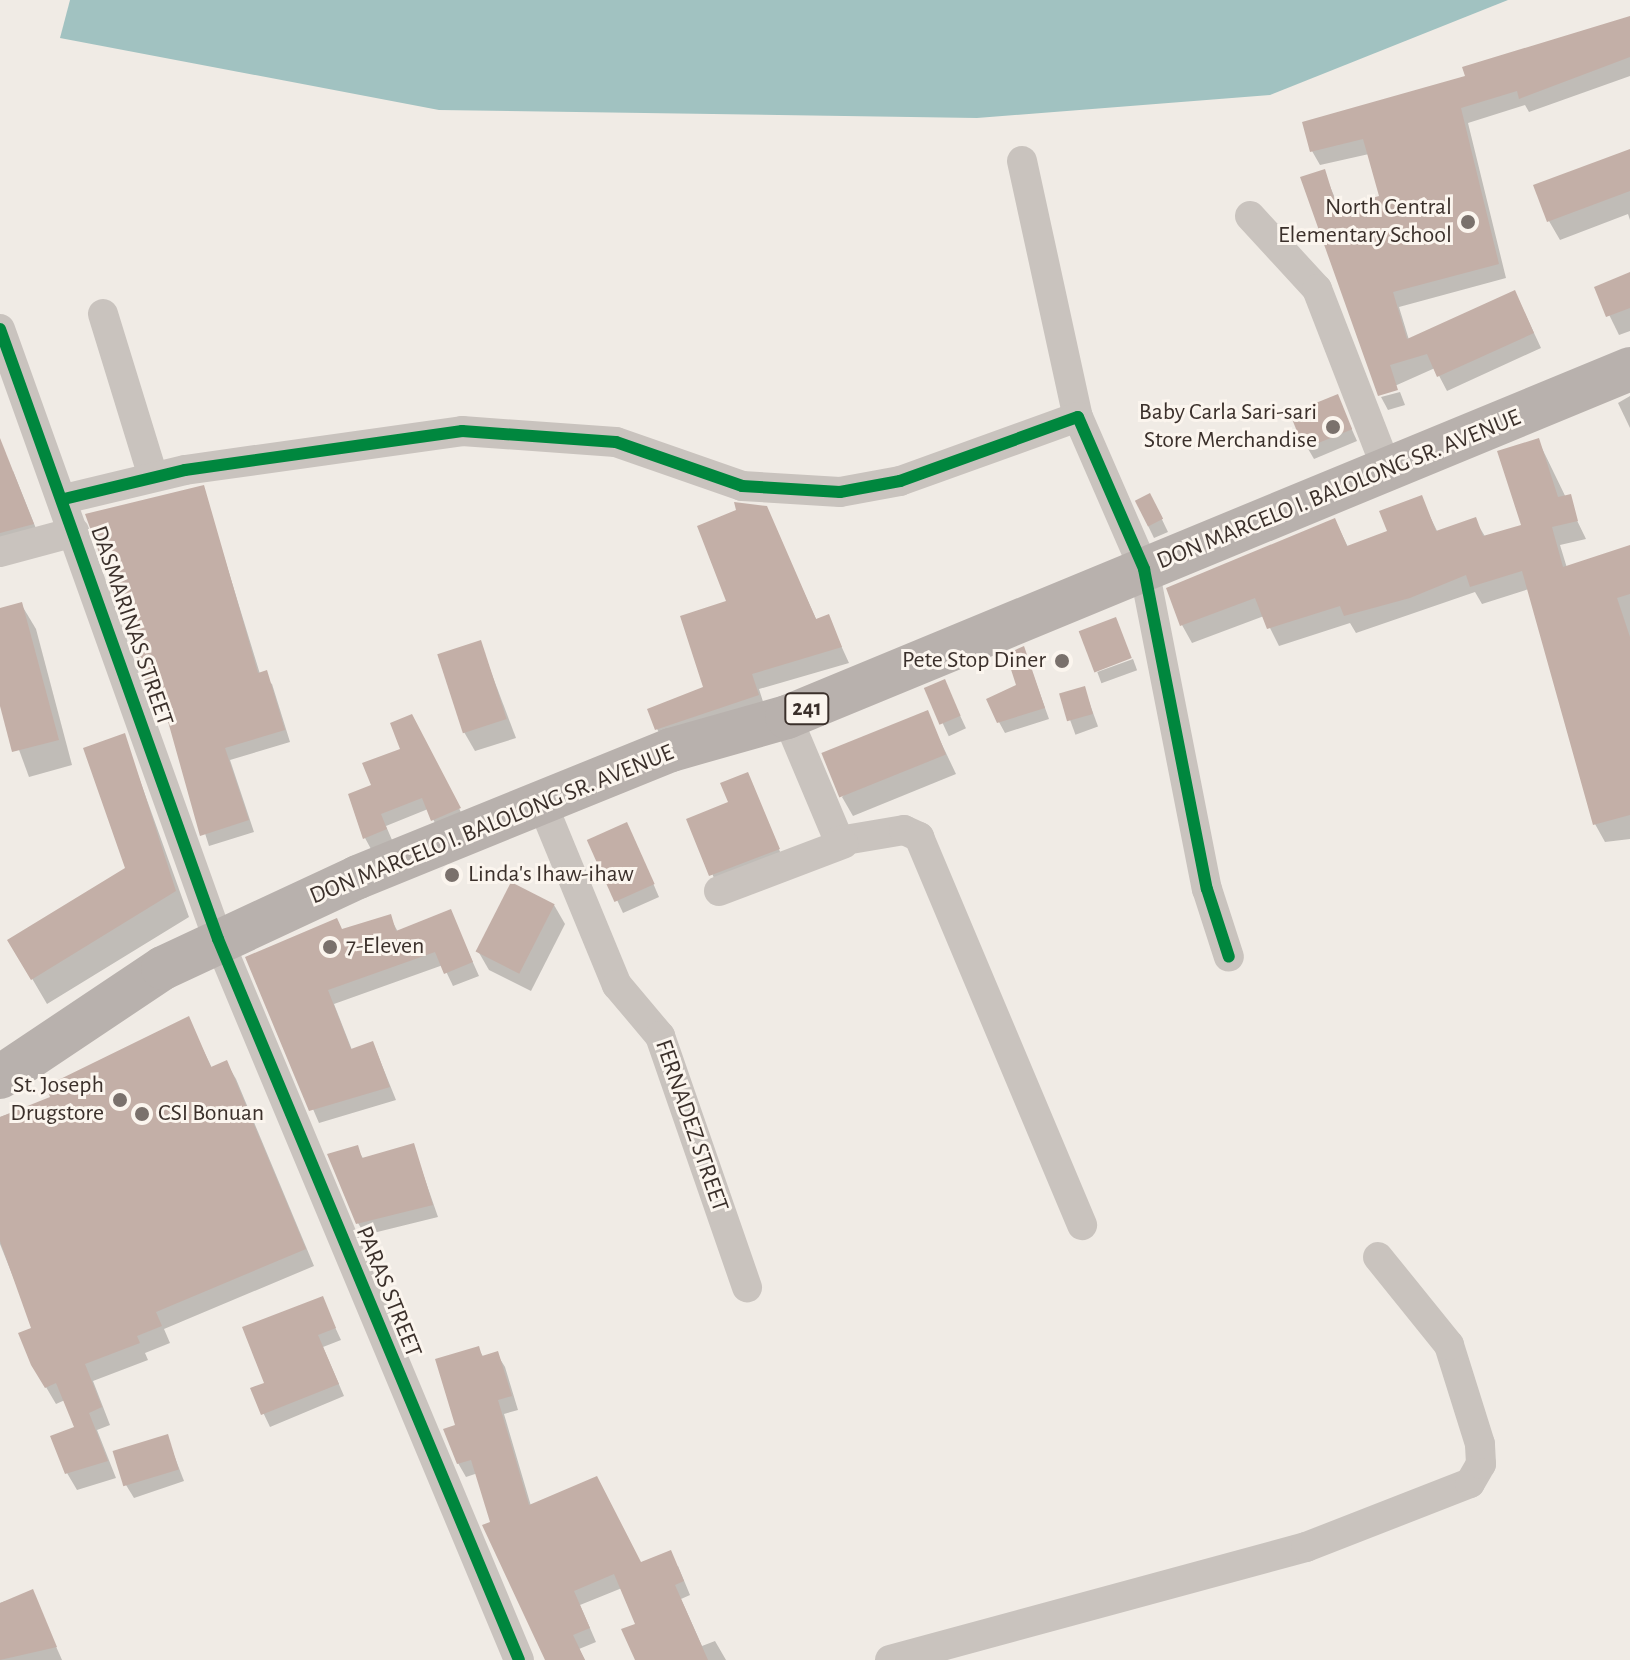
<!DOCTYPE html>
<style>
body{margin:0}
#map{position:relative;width:1630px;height:1660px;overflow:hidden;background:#f0ebe5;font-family:"Alegreya Sans",sans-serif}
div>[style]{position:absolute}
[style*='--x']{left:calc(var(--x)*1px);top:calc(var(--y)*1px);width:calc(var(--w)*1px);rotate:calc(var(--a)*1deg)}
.water>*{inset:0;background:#a1c2c1}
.shadow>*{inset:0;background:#0003;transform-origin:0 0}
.building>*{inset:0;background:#c3afa7;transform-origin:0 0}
.street>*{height:30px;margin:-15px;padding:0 15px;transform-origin:15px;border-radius:15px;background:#c9c3be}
.primary>*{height:44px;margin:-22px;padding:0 22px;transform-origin:22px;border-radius:22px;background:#b8b1ad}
.cycleway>*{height:12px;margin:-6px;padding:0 6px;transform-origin:6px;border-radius:6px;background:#00873e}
.dots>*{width:22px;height:22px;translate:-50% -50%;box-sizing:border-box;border:4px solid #fbf5ee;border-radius:50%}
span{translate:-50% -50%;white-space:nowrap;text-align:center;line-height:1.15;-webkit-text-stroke:6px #fbf5ee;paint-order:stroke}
.shield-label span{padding:2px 6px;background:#fbf5ee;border:2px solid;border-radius:6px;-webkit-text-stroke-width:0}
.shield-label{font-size:22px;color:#3b302b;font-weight:700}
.poi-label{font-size:24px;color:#3b302b}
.right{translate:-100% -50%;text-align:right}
.left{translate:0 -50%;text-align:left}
.street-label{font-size:24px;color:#3b302b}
</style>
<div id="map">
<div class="water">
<i style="clip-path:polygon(70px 0,1508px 0,1270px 95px,977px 118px,439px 110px,60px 38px)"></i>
</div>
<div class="shadow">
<i style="clip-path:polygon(1630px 17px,1630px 76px,1529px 112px,1525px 105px,1468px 123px,1506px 278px,1399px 307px,1409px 340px,1522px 307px,1541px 348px,1447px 391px,1435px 368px,1379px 393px,1324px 172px,1340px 210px,1381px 197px,1369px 154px,1320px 165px,1312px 151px,1468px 77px)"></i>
<i style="clip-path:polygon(1630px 151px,1630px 220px,1628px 214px,1560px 240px,1549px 221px)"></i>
<i style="clip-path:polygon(1630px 274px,1630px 331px,1619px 335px,1596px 288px)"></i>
<i style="clip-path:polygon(1400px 392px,1405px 405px,1388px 410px,1381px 397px)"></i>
<i style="clip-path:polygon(1337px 396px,1357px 441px,1314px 459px,1307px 447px)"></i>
<i style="clip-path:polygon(1630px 396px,1630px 428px,1618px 403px)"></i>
<i style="clip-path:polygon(1538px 440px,1586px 539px,1560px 545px,1567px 568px,1630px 547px,1630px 839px,1605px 842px,1595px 824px,1529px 589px,1482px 604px,1475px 592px,1356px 633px,1350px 623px,1279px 646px,1264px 616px,1192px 643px,1182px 625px,1335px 520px,1348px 547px,1389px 532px,1421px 498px,1438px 533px,1475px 520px,1486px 538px,1524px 527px)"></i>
<i style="clip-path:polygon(13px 471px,39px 536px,0 548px,0 476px)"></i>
<i style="clip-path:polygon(203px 488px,260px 674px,272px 684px,290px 742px,230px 760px,254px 832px,209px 846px,167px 713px,155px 703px,88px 516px)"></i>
<i style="clip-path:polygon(1136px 501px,1156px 507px,1168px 532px,1154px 538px)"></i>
<i style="clip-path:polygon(765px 507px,817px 621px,828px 617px,849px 663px,759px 689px,766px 711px,666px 744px,657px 729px,706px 688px)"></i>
<i style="clip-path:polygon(21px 604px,36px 629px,72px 765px,29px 777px,0 698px,0 610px)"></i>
<i style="clip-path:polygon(480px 643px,516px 738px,475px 751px,464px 732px)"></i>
<i style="clip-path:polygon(1024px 649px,1049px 719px,1005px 733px,999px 722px,1018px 686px)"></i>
<i style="left:1133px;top:659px;width:12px;height:38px;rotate:70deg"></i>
<i style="left:944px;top:681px;width:52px;height:19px;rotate:65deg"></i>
<i style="left:1084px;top:688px;width:41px;height:24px;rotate:70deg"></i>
<i style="clip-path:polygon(927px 713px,956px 774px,853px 816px,842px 797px)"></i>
<i style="clip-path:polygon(418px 728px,465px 820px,439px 831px,428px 809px,386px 826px,392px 840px,371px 849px,365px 838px,374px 786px)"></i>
<i style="clip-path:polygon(124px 736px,189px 917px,47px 1004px,10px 941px,128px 868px)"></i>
<i style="clip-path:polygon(752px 784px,783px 859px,717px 885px,689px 820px,730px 803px)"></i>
<i style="clip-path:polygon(633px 837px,659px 897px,623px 913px,590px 841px)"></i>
<i style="clip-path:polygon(554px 905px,565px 924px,531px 991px,489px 970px,478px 951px)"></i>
<i style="clip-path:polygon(450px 911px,479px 976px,453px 986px,443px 965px,334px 1004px,352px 1050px,373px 1043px,396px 1100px,319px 1123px,248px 958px,390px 917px,398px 932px)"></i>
<i style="clip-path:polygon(188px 1019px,212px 1068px,226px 1062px,236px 1079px,314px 1266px,164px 1329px,170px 1343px,145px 1353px,148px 1360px,93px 1381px,110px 1425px,97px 1430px,116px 1478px,77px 1490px,67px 1473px,76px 1428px,65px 1400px,56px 1404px,43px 1382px,34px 1329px,0 1244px,0 1117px,53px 1098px)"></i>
<i style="clip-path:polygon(413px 1145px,438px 1217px,365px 1235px,358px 1223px,357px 1148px,364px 1160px)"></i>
<i style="clip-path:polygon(322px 1299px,341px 1340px,323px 1347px,344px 1396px,270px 1427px,252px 1389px,266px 1384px)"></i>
<i style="clip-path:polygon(478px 1348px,484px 1358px,497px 1354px,505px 1367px,518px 1410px,504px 1414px,531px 1506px,641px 1564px,678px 1566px,690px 1595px,681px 1599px,702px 1646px,715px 1641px,726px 1660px,637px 1660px,638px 1625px,622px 1588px,580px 1605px,596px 1642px,579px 1649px,585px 1660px,547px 1660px,478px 1473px,466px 1477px,458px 1463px,458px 1426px)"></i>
<i style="clip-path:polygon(167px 1437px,184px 1481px,134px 1498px,126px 1485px)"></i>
<i style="clip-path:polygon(32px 1592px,62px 1660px,0 1660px,0 1603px)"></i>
</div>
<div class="building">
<i style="clip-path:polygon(1630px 16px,1630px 57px,1519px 99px,1517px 91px,1461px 108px,1499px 264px,1393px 292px,1407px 339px,1515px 290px,1534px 333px,1437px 377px,1427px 354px,1390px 365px,1398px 390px,1378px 396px,1300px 177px,1325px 169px,1337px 208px,1379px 196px,1363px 139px,1310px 152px,1302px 122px,1465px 76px,1462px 67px)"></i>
<i style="clip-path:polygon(1630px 149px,1630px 191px,1547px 222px,1533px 185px)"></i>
<i style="clip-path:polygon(1630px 272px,1630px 308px,1606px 317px,1594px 287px)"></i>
<i style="left:1338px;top:394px;width:38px;height:52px;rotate:68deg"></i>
<i style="clip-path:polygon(0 438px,34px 524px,0 533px)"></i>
<i style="clip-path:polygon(1539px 438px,1558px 497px,1571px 494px,1578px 521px,1552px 527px,1563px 567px,1630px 545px,1630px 594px,1617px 598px,1630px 637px,1630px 815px,1593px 825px,1522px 571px,1470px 587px,1466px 575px,1410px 598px,1344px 616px,1340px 606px,1267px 629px,1255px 598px,1180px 626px,1166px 588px,1335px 518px,1347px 546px,1387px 531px,1379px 511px,1422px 495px,1436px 531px,1476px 517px,1483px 536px,1521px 525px,1497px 451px)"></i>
<i style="clip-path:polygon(204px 485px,258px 673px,267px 670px,285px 730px,225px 748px,249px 820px,200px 836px,162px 700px,153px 703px,85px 514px)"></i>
<i style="left:1150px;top:493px;width:29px;height:17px;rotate:63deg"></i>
<i style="clip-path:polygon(734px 502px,767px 506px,816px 619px,829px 614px,842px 647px,752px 674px,759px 695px,655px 730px,647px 709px,703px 687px,680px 616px,726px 601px,697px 526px,736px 510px)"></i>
<i style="clip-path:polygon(22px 602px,59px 740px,12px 752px,0 706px,0 608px)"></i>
<i style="left:1116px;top:617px;width:44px;height:40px;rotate:69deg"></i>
<i style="left:481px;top:640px;width:83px;height:46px;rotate:72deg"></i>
<i style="clip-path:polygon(1024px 646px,1045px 708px,997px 723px,986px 699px,1016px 685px,1006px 654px)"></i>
<i style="left:945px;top:679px;width:40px;height:23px;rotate:67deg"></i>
<i style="left:1085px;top:686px;width:29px;height:27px;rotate:74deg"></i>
<i style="left:928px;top:710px;width:48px;height:115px;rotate:68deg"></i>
<i style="clip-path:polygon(412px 714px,461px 808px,431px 821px,422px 798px,381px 814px,387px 829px,363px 839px,348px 794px,371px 785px,362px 763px,400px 749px,390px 723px)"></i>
<i style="clip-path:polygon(125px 733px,176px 891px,31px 980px,7px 940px,125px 868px,83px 748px)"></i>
<i style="clip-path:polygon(748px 772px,780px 849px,709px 876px,686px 819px,728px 802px,720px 783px)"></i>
<i style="left:627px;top:822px;width:68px;height:44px;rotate:66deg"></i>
<i style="left:511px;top:882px;width:49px;height:78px;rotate:27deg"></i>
<i style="clip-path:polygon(451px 909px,473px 962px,444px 974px,435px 952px,328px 990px,351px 1049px,373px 1041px,390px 1087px,309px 1111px,245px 957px,337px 918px,342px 929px,391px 914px,396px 931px)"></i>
<i style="clip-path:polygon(189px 1016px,211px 1067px,227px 1060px,306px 1249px,156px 1312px,162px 1326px,137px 1336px,140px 1343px,85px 1364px,102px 1407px,89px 1413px,108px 1461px,65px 1474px,50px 1436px,74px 1427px,56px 1383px,45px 1388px,31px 1365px,18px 1333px,31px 1328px,0 1241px,0 1117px,50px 1097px,46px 1086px)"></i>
<i style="clip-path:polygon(414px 1143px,433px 1205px,356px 1224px,327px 1154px,358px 1145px,362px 1158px)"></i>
<i style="clip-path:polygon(323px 1296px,336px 1328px,318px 1335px,339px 1384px,261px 1415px,250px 1388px,264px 1383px,242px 1327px)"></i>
<i style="clip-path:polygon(479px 1346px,482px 1356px,498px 1351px,512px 1396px,498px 1400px,529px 1505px,597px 1476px,641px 1562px,671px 1550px,684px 1581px,675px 1585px,708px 1660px,635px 1660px,621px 1629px,635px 1624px,614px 1574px,574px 1591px,590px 1628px,573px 1635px,585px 1660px,545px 1660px,482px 1525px,490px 1522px,471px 1460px,457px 1464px,443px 1429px,455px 1425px,435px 1359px)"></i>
<i style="left:168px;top:1434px;width:37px;height:58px;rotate:73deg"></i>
<i style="clip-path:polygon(33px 1589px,57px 1647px,0 1660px,0 1603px)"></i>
</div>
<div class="street">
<i style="--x:1022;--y:161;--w:262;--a:77.7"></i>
<i style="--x:1250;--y:216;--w:99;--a:47.5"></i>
<i style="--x:1317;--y:289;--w:196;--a:68.8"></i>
<i style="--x:103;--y:314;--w:170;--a:72.9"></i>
<i style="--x:0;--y:329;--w:648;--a:70.33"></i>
<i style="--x:218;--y:939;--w:781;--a:67.34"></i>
<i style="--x:64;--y:499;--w:124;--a:-13.5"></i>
<i style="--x:185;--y:470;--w:280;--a:-8"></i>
<i style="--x:462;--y:431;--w:154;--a:4.1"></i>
<i style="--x:616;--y:442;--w:133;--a:19.2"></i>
<i style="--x:742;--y:486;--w:98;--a:3.5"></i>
<i style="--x:840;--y:492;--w:61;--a:-10.4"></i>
<i style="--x:900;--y:481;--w:189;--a:-19.8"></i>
<i style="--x:1078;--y:417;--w:166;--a:66.5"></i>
<i style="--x:1144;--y:569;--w:326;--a:78.9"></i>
<i style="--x:1207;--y:889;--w:71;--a:72.1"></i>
<i style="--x:0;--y:552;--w:77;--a:-15.1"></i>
<i style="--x:787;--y:717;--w:134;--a:67.2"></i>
<i style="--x:839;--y:841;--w:66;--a:-9.6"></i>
<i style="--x:904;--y:830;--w:17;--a:25"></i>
<i style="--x:919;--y:837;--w:421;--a:67.2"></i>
<i style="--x:541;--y:801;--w:199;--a:67.6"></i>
<i style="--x:617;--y:985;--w:67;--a:49.9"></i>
<i style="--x:660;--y:1036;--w:266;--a:70.9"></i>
<i style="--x:719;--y:891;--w:133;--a:-20.8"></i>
<i style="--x:890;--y:1660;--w:431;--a:-15.2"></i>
<i style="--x:1306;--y:1547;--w:176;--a:-21.3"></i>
<i style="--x:1470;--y:1483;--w:22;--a:-60"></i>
<i style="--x:1481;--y:1464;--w:20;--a:-93"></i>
<i style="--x:1480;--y:1444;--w:104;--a:-107.4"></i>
<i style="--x:1449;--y:1345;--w:113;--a:-128.9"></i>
</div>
<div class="primary">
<i style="--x:0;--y:1077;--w:196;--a:-33.8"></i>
<i style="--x:163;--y:968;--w:215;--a:-25"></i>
<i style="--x:358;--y:877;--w:338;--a:-22.1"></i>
<i style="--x:671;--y:750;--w:121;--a:-15.9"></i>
<i style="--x:787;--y:717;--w:912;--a:-22.43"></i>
</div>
<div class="cycleway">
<i style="--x:0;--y:329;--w:648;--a:70.33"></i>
<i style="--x:218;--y:939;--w:781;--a:67.34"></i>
<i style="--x:64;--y:499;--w:124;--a:-13.5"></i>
<i style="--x:185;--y:470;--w:280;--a:-8"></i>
<i style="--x:462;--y:431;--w:154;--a:4.1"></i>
<i style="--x:616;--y:442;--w:133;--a:19.2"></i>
<i style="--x:742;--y:486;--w:98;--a:3.5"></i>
<i style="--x:840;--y:492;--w:61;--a:-10.4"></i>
<i style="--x:900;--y:481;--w:189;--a:-19.8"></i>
<i style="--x:1078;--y:417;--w:166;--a:66.5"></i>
<i style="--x:1144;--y:569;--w:326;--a:78.9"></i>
<i style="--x:1207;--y:889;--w:71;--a:72.1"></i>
</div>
<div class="dots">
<i style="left:1468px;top:222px;background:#7a716c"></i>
<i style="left:1333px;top:427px;background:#7a716c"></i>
<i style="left:1062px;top:661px;background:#7a716c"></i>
<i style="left:452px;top:875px;background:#7a716c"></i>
<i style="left:330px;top:947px;background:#7a716c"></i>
<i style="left:120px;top:1100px;background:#7a716c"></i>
<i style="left:142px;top:1114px;background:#7a716c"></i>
</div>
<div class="shield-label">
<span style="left:807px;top:709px">241</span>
</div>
<div class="poi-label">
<span class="right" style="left:1452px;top:222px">North Central<br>Elementary School</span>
<span class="right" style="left:1317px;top:427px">Baby Carla Sari-sari<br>Store Merchandise</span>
<span class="right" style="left:1046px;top:661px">Pete Stop Diner</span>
<span class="left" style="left:468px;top:875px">Linda's Ihaw-ihaw</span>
<span class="left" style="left:346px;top:947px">7-Eleven</span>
<span class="right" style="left:104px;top:1100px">St. Joseph<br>Drugstore</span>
<span class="left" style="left:158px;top:1114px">CSI Bonuan</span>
</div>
<div class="street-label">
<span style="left:1339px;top:490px;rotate:-22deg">DON MARCELO I. BALOLONG SR. AVENUE</span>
<span style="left:131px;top:626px;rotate:71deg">DASMARINAS STREET</span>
<span style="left:492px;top:825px;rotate:-22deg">DON MARCELO I. BALOLONG SR. AVENUE</span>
<span style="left:691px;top:1126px;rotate:71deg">FERNADEZ STREET</span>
<span style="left:388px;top:1292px;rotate:68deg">PARAS STREET</span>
</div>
</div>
